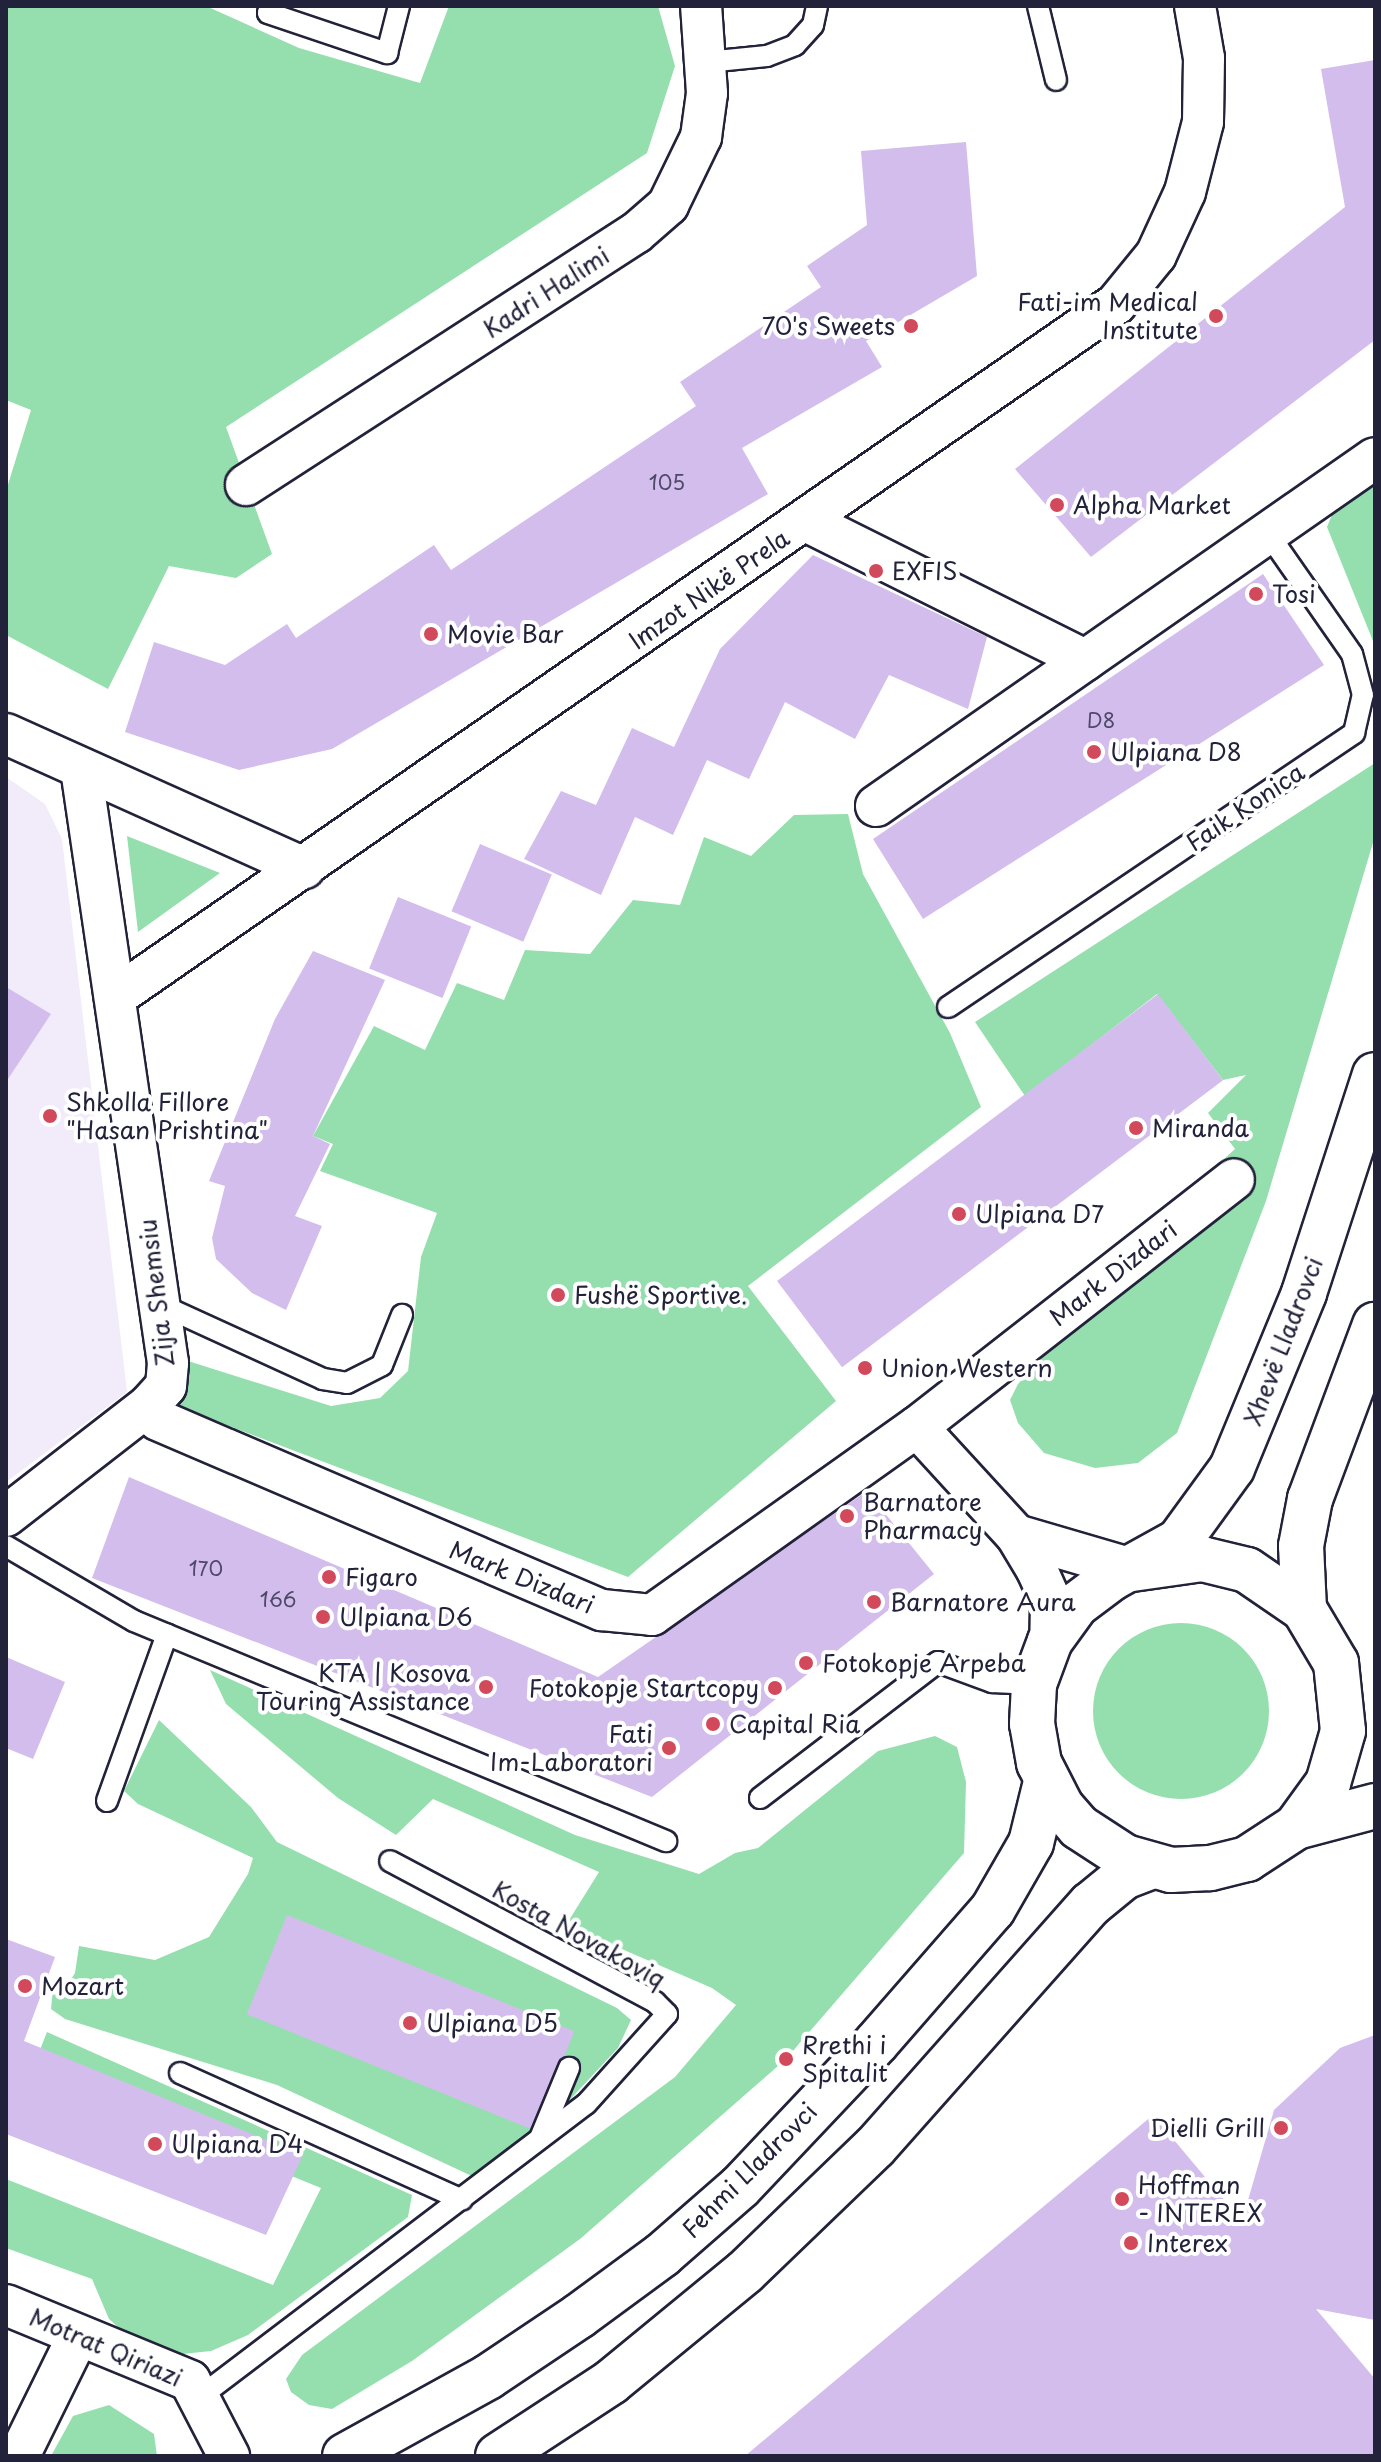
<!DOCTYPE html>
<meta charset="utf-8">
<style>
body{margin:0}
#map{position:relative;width:1381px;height:2462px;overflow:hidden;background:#fff;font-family:"Playpen Sans",sans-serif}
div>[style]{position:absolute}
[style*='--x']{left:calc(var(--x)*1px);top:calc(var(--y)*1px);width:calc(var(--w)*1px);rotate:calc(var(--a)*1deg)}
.built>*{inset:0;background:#f2ebfa}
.green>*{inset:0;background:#95dfae}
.round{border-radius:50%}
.building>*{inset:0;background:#d3bded;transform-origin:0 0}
.roads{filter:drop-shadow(2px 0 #22223b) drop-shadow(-2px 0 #22223b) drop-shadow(0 2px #22223b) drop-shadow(0 -2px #22223b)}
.service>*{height:20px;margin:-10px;padding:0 10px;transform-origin:10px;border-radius:10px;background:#fff}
.minor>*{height:40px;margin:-20px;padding:0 20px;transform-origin:20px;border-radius:20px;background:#fff}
.secondary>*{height:44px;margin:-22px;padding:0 22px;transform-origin:22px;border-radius:22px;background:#fff}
.dots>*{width:22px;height:22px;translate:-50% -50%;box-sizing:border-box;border:4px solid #fff;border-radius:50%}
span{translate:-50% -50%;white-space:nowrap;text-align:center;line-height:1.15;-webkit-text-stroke:8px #fff;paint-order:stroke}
.number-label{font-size:20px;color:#4e4968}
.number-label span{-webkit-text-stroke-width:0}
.street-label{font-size:24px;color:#22223b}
.poi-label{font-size:24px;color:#22223b}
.right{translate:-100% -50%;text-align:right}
.left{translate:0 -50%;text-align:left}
.frame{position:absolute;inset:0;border:8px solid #22223b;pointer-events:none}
</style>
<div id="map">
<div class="built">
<i style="clip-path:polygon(6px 777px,45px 804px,62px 839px,127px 1392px,6px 1482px)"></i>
</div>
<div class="green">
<i style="clip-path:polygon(6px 6px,206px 6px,299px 48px,420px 83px,449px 6px,658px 6px,675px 66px,647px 153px,226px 427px,272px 554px,236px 578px,169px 566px,108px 689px,6px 635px,6px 491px,31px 410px,6px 400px)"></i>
<i style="clip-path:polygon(1375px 473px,1375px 646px,1327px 527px,1336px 505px)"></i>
<i style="clip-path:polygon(1375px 763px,1375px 836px,1266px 1201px,1177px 1433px,1138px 1463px,1095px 1468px,1044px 1453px,1018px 1423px,1010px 1400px,1018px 1384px,1049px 1350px,1230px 1196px,1213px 1169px,1235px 1149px,1208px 1113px,1246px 1075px,1223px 1080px,1157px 994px,1025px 1096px,975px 1022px)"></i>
<i style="clip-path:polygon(848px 814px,863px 874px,950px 1033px,981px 1107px,748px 1286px,836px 1401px,628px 1577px,179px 1407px,188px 1361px,331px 1406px,380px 1398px,408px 1371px,421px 1257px,437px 1213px,320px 1171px,333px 1144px,313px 1136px,374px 1026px,425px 1050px,457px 983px,504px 1000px,525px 950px,590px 954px,633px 900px,680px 905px,704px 837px,751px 856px,794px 815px)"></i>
<i style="clip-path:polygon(127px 836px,220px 873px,138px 932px)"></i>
<i class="round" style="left:1093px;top:1623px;width:176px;height:176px"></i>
<i style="clip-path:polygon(210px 1670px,575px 1835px,699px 1874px,735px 1853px,758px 1848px,878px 1751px,935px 1736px,957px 1747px,966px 1782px,964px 1853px,786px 2059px,580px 2239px,412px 2361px,332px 2409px,309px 2405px,291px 2392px,286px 2379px,302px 2355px,675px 2077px,736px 2005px,712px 1988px,566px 1925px,599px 1872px,433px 1799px,396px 1835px,338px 1798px,226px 1704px)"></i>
<i style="clip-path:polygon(159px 1720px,251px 1807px,277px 1842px,617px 2008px,631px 2020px,618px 2048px,563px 2107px,476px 2178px,277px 2085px,65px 2019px,51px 2009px,53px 1988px,68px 1984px,75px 1973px,79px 1946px,155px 1960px,209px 1937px,248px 1874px,253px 1858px,138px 1804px,124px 1791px)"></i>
<i style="clip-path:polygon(47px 2032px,412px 2195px,408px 2217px,248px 2335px,211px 2351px,173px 2355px,137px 2344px,109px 2319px,92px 2279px,6px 2248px,6px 2179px,273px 2285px,321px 2188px,32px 2070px)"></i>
<i style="clip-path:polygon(109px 2405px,154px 2434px,157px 2456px,51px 2456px,73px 2416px)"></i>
</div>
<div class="building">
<i style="clip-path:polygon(1375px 60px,1375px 340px,1091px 557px,1015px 469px,1345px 207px,1321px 69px)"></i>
<i style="clip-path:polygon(966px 142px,977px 276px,866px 341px,882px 367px,742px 448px,768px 494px,332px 749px,239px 770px,125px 732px,154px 642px,225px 665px,287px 624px,296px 638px,434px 545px,451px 570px,696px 406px,680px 382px,821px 287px,807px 266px,867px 225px,861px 151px)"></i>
<i style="clip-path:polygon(813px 555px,987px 637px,968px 709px,889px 675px,855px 739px,785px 702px,749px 779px,707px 760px,673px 835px,635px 817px,601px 895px,524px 859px,561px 791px,596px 805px,632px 728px,674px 747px,720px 649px)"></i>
<i style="clip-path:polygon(1263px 574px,1324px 665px,923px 919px,873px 839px)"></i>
<i style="left:480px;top:844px;width:78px;height:73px;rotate:23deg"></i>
<i style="left:398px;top:897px;width:79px;height:77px;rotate:22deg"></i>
<i style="clip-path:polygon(313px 951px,385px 980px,313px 1136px,330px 1144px,295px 1216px,322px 1226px,286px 1310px,252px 1293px,216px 1259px,212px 1238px,225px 1186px,209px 1181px,275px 1019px)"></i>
<i style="clip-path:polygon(6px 987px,51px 1014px,6px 1082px)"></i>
<i style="left:1158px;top:994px;width:108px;height:477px;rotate:53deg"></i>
<i style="clip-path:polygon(129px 1477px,598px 1677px,867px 1491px,934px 1574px,652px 1797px,92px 1578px)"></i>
<i style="clip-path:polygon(6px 1657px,65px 1682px,33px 1759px,6px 1748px)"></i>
<i style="left:287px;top:1915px;width:310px;height:107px;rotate:22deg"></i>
<i style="clip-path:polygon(6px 1939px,55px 1957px,24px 2041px,303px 2155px,266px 2235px,6px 2134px)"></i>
<i style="clip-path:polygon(1375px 2035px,1375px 2320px,1316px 2309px,1375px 2379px,1375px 2456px,745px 2456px,1153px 2115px,1242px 2221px,1274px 2110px,1340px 2048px)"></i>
</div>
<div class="roads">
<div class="service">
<i style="--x:270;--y:6;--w:7;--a:106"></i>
<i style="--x:268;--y:13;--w:126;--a:18.6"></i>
<i style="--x:387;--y:53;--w:49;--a:-75.7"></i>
<i style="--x:1038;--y:6;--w:76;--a:76.3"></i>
<i style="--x:707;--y:62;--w:60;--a:-5.7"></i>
<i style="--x:767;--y:56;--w:30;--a:-21"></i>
<i style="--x:795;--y:45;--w:27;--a:-48"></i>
<i style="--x:813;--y:25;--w:19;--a:-78"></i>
<i style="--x:948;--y:1007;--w:490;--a:-34"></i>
<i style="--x:1354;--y:733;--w:39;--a:-77"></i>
<i style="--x:1363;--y:695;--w:42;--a:-105"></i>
<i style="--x:1352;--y:654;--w:145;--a:-124.9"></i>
<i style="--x:159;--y:1304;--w:180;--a:24.6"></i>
<i style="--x:323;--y:1379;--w:24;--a:9"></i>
<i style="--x:347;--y:1383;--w:39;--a:-27"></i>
<i style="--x:382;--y:1365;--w:54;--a:-68.2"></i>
<i style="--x:6;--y:1546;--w:148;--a:30.4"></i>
<i style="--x:134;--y:1621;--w:576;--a:22.47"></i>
<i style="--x:760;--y:1798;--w:224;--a:-37.4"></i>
<i style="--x:938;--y:1662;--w:58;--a:20.3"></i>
<i style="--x:992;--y:1682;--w:42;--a:2.7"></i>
<i style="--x:107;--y:1801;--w:177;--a:-70.2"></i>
<i style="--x:180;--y:2073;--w:309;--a:24.2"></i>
<i style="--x:540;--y:2138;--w:76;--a:-67.5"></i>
<i style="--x:201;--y:2396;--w:483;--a:-37.2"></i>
<i style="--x:586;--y:2104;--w:121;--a:-48"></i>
<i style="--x:667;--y:2014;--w:17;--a:-135"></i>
<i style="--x:655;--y:2002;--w:300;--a:-152"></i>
</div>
<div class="minor">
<i style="--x:246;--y:485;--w:464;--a:-32.9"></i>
<i style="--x:636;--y:233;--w:43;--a:-41.2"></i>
<i style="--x:668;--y:205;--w:76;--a:-64.1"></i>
<i style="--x:701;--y:137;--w:44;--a:-82.2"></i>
<i style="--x:707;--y:93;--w:87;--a:-93.9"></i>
<i style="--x:806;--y:521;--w:312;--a:26.5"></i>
<i style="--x:6;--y:734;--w:327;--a:24.2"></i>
<i style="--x:876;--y:806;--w:608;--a:-34.89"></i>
<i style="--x:115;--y:997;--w:1217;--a:-34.7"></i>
<i style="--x:1116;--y:304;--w:63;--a:-50.8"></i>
<i style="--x:1156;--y:255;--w:69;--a:-65.3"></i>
<i style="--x:1185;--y:192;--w:72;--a:-75.6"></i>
<i style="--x:1203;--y:122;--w:64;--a:-89.1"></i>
<i style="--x:1204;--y:58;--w:53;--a:-99.8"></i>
<i style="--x:149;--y:1405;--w:17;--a:59"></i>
<i style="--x:158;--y:1420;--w:483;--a:23.2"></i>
<i style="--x:602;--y:1610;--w:50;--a:5.7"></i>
<i style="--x:652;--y:1615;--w:325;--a:-35.4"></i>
<i style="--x:917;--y:1427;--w:402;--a:-38"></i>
<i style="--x:917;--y:1427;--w:147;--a:47.5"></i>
<i style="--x:1016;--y:1535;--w:41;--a:59"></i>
<i style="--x:1037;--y:1570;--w:35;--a:66"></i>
<i style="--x:1051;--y:1602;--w:39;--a:91"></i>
<i style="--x:6;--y:1516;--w:181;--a:-37.8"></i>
<i style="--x:149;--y:1405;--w:25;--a:-48"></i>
<i style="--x:166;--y:1386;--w:23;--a:-85"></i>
<i style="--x:168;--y:1363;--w:600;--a:-98.33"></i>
<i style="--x:1016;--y:1535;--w:121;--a:16.3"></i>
<i style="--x:6;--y:2305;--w:199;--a:22.4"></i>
<i style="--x:190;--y:2381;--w:85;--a:62.5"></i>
<i style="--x:19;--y:2456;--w:134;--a:-63.8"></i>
</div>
<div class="secondary">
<i style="--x:1132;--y:1569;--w:71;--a:-8.1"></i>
<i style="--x:1202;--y:1559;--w:46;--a:13.7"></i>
<i style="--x:1247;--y:1570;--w:69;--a:34.4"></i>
<i style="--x:1304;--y:1609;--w:63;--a:59.3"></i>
<i style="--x:1336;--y:1663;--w:68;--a:84.1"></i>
<i style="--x:1343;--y:1731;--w:54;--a:106.1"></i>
<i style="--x:1328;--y:1783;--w:54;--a:126"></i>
<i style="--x:1296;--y:1827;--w:59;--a:146.9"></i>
<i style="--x:1247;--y:1859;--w:38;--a:166"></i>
<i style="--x:1210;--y:1868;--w:39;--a:177"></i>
<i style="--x:1171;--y:1870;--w:48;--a:-164.2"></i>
<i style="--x:1125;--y:1857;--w:55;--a:-146.9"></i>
<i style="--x:1079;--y:1827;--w:28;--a:-131"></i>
<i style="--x:1061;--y:1806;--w:48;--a:-117.1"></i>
<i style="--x:1039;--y:1763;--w:40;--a:-100"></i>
<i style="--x:1032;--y:1724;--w:40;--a:-87.1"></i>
<i style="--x:1034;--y:1684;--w:46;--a:-69.6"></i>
<i style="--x:1050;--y:1641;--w:44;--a:-54.2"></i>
<i style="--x:1076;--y:1605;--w:45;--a:-36.9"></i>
<i style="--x:1112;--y:1578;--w:77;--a:-28.9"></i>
<i style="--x:1179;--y:1541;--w:90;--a:-54"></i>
<i style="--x:1232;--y:1468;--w:189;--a:-67.6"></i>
<i style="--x:1304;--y:1293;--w:229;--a:-72"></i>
<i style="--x:1304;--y:1609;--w:63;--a:-92.7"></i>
<i style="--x:1301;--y:1546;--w:48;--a:-79.2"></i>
<i style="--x:1310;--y:1499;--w:186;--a:-69.5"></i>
<i style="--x:1296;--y:1827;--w:82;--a:-14.9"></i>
<i style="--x:345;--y:2456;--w:163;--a:-28.9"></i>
<i style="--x:488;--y:2377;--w:110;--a:-33.8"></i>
<i style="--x:579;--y:2316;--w:103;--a:-36.3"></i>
<i style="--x:662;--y:2255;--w:103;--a:-41.1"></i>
<i style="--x:740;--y:2187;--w:199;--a:-46.6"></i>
<i style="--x:877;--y:2042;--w:176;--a:-48.9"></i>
<i style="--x:993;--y:1909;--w:76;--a:-60.1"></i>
<i style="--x:1031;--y:1843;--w:63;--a:-76.2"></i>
<i style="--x:498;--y:2456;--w:135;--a:-33.2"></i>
<i style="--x:611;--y:2382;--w:173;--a:-39.4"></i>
<i style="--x:745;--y:2272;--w:180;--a:-43.9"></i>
<i style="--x:875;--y:2147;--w:325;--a:-48.4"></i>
<i style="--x:1091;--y:1904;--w:43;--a:-39.3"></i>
<i style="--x:1124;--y:1877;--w:30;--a:-21"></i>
</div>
</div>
<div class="dots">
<i style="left:1216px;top:316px;background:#d1495b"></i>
<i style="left:911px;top:326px;background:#d1495b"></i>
<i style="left:1057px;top:505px;background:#d1495b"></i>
<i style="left:876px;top:571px;background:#d1495b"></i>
<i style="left:1256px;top:594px;background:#d1495b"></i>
<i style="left:431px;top:634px;background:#d1495b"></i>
<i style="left:1094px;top:752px;background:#d1495b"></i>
<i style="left:50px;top:1116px;background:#d1495b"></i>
<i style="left:1136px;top:1128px;background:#d1495b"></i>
<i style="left:959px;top:1214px;background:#d1495b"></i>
<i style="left:558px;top:1295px;background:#d1495b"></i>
<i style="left:865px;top:1368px;background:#d1495b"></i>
<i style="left:847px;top:1516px;background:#d1495b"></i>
<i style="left:329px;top:1577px;background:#d1495b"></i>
<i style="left:874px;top:1602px;background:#d1495b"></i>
<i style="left:323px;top:1617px;background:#d1495b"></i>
<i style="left:806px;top:1663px;background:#d1495b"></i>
<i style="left:486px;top:1687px;background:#d1495b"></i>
<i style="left:775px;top:1688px;background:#d1495b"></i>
<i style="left:713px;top:1724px;background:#d1495b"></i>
<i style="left:669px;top:1748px;background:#d1495b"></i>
<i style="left:25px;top:1986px;background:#d1495b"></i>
<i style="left:410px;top:2023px;background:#d1495b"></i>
<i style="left:786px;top:2059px;background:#d1495b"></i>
<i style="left:1281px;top:2128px;background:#d1495b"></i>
<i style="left:155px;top:2144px;background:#d1495b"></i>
<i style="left:1122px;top:2199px;background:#d1495b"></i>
<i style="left:1131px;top:2243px;background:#d1495b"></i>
</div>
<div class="number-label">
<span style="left:667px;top:482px">105</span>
<span style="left:1101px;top:720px">D8</span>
<span style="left:206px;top:1568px">170</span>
<span style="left:278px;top:1599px">166</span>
</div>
<div class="street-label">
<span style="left:546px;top:292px;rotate:-33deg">Kadri Halimi</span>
<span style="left:709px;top:589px;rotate:-35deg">Imzot Nikë Prela</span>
<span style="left:1245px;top:807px;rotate:-34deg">Faik Konica</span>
<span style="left:1113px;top:1273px;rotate:-38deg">Mark Dizdari</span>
<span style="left:156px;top:1293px;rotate:-97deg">Zija Shemsiu</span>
<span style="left:1283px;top:1341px;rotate:-69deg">Xhevë Lladrovci</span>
<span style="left:522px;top:1577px;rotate:22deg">Mark Dizdari</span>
<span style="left:579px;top:1934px;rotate:29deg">Kosta Novakoviq</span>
<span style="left:749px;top:2170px;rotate:-45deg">Fehmi Lladrovci</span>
<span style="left:106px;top:2347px;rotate:23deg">Motrat Qiriazi</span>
</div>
<div class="poi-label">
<span class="right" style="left:1198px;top:316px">Fati-im Medical<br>Institute</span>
<span class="right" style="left:895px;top:326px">70's Sweets</span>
<span class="left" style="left:1073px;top:505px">Alpha Market</span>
<span class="left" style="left:892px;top:571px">EXFIS</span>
<span class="left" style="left:1272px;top:594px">Tosi</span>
<span class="left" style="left:447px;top:634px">Movie Bar</span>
<span class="left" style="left:1110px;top:752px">Ulpiana D8</span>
<span class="left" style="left:66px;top:1116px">Shkolla Fillore<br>"Hasan Prishtina"</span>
<span class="left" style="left:1152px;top:1128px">Miranda</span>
<span class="left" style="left:975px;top:1214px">Ulpiana D7</span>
<span class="left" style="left:574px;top:1295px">Fushë Sportive.</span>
<span class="left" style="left:881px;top:1368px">Union Western</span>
<span class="left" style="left:863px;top:1516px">Barnatore<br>Pharmacy</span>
<span class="left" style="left:345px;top:1577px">Figaro</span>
<span class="left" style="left:890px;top:1602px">Barnatore Aura</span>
<span class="left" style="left:339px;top:1617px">Ulpiana D6</span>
<span class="left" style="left:822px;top:1663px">Fotokopje Arpeba</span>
<span class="right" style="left:470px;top:1687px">KTA | Kosova<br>Touring Assistance</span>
<span class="right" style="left:759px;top:1688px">Fotokopje Startcopy</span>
<span class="left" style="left:729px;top:1724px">Capital Ria</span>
<span class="right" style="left:653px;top:1748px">Fati<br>Im-Laboratori</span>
<span class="left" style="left:41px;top:1986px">Mozart</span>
<span class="left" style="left:426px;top:2023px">Ulpiana D5</span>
<span class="left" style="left:802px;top:2059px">Rrethi i<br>Spitalit</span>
<span class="right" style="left:1265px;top:2128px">Dielli Grill</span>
<span class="left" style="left:171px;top:2144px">Ulpiana D4</span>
<span class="left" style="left:1138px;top:2199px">Hoffman<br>- INTEREX</span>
<span class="left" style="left:1147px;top:2243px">Interex</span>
</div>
<div class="frame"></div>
</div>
